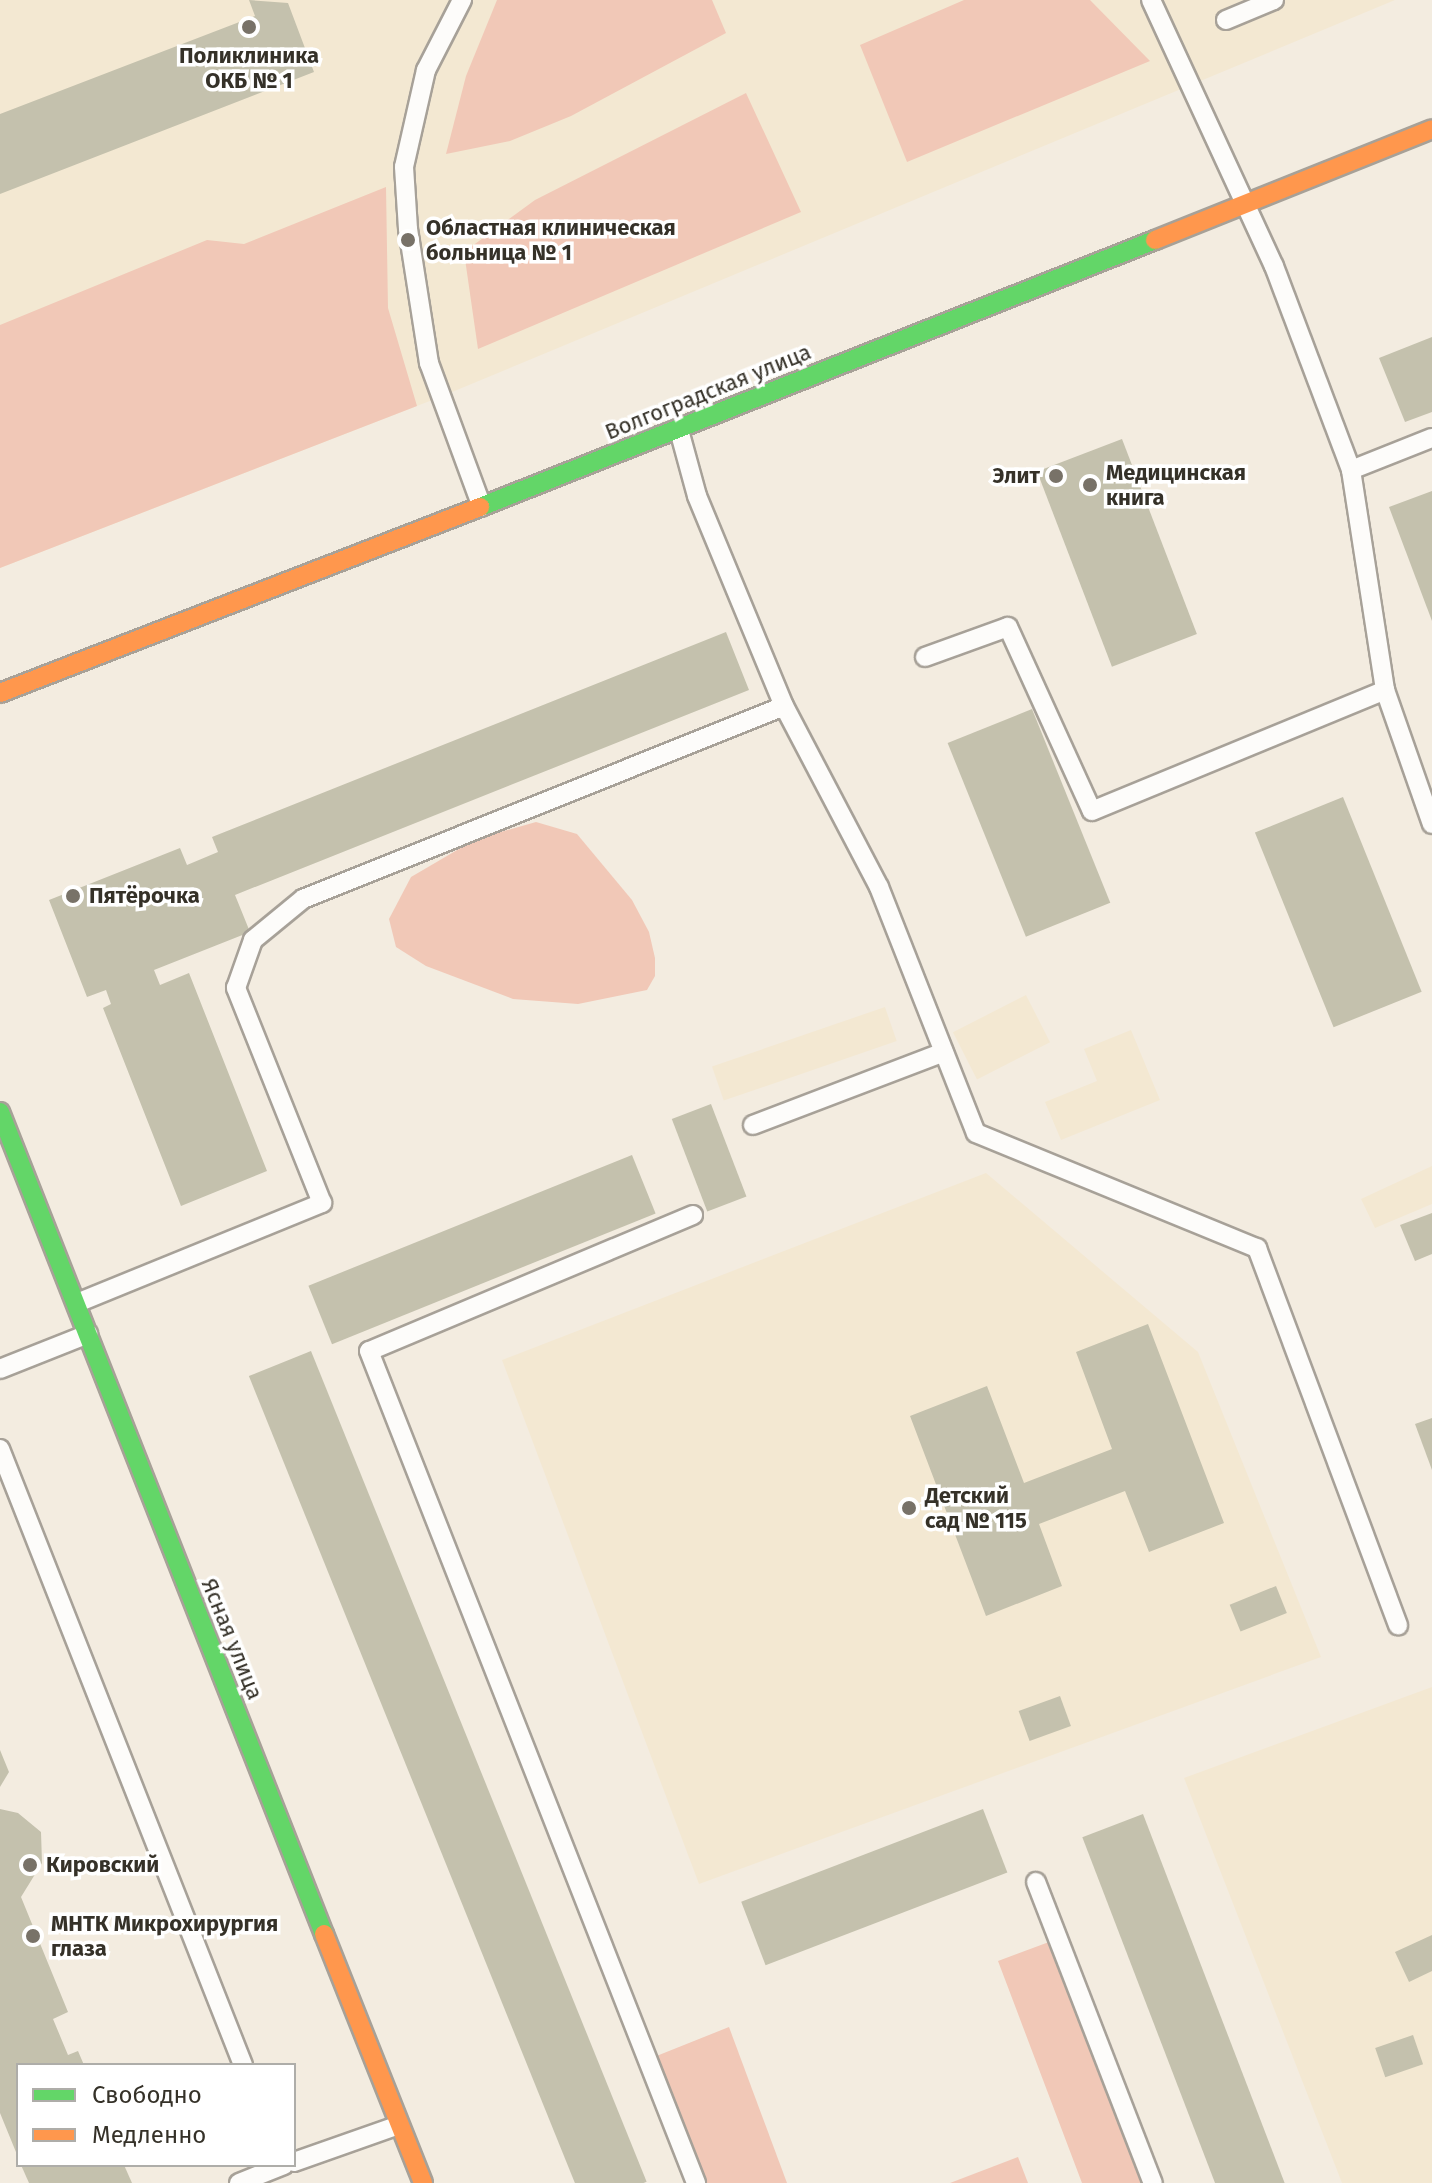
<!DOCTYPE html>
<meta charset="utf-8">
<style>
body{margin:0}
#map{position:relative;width:1432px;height:2183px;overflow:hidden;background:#f3ece0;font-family:"Fira Sans",sans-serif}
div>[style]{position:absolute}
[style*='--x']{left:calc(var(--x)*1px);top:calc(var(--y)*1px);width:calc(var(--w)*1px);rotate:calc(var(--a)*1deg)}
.built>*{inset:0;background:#f3e8d2;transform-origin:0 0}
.green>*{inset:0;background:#f1c8b7}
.building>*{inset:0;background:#c4c1ad;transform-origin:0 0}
.roads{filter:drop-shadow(2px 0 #a7a198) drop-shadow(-2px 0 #a7a198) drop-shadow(0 2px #a7a198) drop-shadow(0 -2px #a7a198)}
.lane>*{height:18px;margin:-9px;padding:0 9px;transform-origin:9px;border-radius:9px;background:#fdfcfa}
.fast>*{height:18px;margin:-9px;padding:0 9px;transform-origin:9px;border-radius:9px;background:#63d668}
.slow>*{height:18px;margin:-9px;padding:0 9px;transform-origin:9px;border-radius:9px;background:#ff974d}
.dots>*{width:22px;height:22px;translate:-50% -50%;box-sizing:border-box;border:4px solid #fff;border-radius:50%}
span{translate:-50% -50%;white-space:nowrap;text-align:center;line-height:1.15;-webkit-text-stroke:7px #fff;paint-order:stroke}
.poi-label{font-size:22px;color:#353128;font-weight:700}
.left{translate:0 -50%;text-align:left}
.right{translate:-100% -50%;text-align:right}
.street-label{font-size:22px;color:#353128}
.legend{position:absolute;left:16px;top:2063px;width:280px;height:104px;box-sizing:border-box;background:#fff;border:2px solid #aeada9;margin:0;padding:10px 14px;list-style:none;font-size:24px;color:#353128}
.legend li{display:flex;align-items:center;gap:16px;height:40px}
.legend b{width:40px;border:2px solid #aeada9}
</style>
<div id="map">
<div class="built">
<i style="clip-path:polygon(0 0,1395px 0,440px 397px,0 568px)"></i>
<i style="left:1026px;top:995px;width:53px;height:82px;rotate:63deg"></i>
<i style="left:885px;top:1007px;width:36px;height:183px;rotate:71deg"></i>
<i style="clip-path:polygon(1131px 1030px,1160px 1100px,1061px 1140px,1045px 1102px,1097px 1081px,1084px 1049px)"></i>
<i style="clip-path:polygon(1432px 1166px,1432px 1204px,1375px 1228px,1361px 1199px)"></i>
<i style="clip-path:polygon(986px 1173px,1198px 1352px,1321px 1657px,699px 1884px,502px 1360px)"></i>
<i style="clip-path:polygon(1432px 1687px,1432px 2183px,1342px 2183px,1184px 1778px)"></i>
</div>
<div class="green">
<i style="clip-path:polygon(497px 0,712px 0,726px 33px,571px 116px,510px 141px,446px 154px,466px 76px)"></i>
<i style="clip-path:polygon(964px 0,1090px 0,1150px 61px,907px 162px,860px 45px)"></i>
<i style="clip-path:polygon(746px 93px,801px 212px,478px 349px,464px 252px,535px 200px)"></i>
<i style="clip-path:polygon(386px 187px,388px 308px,417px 406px,0 568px,0 325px,207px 240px,244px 244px)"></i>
<i style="clip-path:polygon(536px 822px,577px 834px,632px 900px,649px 932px,655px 958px,655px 976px,647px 990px,578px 1004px,513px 999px,426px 966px,396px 947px,389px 919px,411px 877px,476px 839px)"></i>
<i style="clip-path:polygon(1049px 1942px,1049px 1943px,1141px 2183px,1082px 2183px,998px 1961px)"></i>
<i style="clip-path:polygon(729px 2027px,787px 2183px,704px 2183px,654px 2057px)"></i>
<i style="clip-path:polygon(1018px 2157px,1028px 2183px,950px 2183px)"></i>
</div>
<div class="building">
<i style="clip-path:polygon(249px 0,288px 3px,314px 72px,0 194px,0 114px,255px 16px)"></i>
<i style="clip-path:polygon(1432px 337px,1432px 412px,1405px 422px,1379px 358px)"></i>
<i style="left:1122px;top:439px;width:209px;height:91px;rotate:69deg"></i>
<i style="clip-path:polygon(1432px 491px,1432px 621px,1389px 507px)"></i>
<i style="clip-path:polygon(726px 632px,749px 690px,235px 895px,250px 932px,154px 970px,160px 985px,189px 973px,267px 1171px,181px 1206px,103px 1008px,111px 1004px,106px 990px,87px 997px,49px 900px,180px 848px,187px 865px,218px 852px,212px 837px)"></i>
<i style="left:1032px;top:709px;width:209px;height:91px;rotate:68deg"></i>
<i style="left:1343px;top:797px;width:210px;height:95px;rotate:68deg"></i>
<i style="left:711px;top:1104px;width:99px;height:42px;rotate:69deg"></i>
<i style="left:632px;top:1155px;width:63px;height:349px;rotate:68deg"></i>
<i style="clip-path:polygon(1432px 1213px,1432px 1254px,1415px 1261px,1400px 1225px)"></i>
<i style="clip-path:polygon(1148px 1324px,1224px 1523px,1149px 1552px,1125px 1491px,1039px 1524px,1062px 1586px,986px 1616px,910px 1416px,987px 1386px,1024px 1483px,1112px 1449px,1076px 1352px)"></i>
<i style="left:311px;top:1351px;width:896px;height:67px;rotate:68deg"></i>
<i style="clip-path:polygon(1432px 1418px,1432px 1470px,1415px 1424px)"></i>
<i style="left:1276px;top:1586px;width:29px;height:50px;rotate:68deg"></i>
<i style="left:1060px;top:1696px;width:32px;height:44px;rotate:70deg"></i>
<i style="clip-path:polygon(0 1750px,9px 1772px,0 1787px)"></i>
<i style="clip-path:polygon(0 1809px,18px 1813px,41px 1832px,42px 1863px,21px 1897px,68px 2012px,53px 2019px,68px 2055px,78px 2051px,84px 2065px,18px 2065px,18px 2157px,0 2113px)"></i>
<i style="left:983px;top:1809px;width:68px;height:259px;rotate:69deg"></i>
<i style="left:1143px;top:1814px;width:396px;height:65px;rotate:69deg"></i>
<i style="clip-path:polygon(1432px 1935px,1432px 1971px,1409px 1982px,1395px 1952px)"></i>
<i style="left:1413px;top:2035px;width:31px;height:40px;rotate:71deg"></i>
<i style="clip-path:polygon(21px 2165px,124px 2165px,132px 2183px,29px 2183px)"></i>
</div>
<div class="roads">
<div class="lane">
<i style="--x:462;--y:0;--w:79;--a:117.2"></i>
<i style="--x:426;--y:70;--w:99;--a:102.8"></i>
<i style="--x:404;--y:167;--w:62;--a:86.3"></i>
<i style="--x:408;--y:229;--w:136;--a:81.1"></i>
<i style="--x:429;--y:363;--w:153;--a:69.8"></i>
<i style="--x:1151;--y:0;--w:293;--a:65.2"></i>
<i style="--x:1274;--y:266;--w:218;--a:69.3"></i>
<i style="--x:1351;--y:470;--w:223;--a:81.2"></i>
<i style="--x:1385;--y:690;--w:142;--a:70.7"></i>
<i style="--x:1226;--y:20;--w:52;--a:-22.6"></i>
<i style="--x:679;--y:430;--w:68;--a:74.7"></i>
<i style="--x:697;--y:496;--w:227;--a:67.5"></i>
<i style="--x:784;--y:706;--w:204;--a:62.3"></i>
<i style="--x:879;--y:887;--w:264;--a:68.5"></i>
<i style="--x:976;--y:1133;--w:304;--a:22.3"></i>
<i style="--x:1257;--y:1248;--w:403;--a:69.5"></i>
<i style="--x:1351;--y:470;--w:87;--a:-21.6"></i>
<i style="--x:925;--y:657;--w:88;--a:-19.9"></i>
<i style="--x:1008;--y:627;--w:202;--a:65.5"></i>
<i style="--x:1092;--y:811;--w:317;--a:-22.4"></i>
<i style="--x:753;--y:1125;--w:204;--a:-20.9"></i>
<i style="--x:693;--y:1215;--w:351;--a:157.2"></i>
<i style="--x:369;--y:1351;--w:894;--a:68.54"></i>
<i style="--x:77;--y:1303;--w:265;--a:-22.2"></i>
<i style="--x:322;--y:1203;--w:232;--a:-111.8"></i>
<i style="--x:236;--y:988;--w:51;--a:-70.5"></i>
<i style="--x:253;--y:940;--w:65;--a:-39.4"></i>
<i style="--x:303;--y:899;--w:518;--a:-21.86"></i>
<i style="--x:0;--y:1369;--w:95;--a:-21.7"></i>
<i style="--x:0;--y:1449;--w:662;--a:68.47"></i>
<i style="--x:1036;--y:1882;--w:323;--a:68.8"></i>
<i style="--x:294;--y:2162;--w:111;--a:-19.4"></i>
<i style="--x:239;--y:2183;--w:48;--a:-21.8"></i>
</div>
<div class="fast">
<i style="--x:480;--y:507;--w:726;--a:-21.58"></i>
<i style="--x:0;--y:1112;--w:884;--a:68.49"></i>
</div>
<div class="slow">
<i style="--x:1155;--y:240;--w:298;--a:-21.8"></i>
<i style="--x:0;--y:693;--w:515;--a:-21.18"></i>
<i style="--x:324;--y:1934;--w:268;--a:68.3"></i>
</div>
</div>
<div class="dots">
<i style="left:249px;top:27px;background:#787268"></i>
<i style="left:408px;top:240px;background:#787268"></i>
<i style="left:1056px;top:476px;background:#787268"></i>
<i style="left:1090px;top:485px;background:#787268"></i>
<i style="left:73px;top:896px;background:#787268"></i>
<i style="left:909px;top:1508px;background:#787268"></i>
<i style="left:30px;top:1865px;background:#787268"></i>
<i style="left:33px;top:1936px;background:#787268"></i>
</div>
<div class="poi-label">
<span style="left:249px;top:68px">Поликлиника<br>ОКБ № 1</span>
<span class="left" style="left:426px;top:240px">Областная клиническая<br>больница № 1</span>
<span class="left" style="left:1106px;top:485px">Медицинская<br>книга</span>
<span class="right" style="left:1040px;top:476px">Элит</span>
<span class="left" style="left:89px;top:896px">Пятёрочка</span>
<span class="left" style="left:925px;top:1508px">Детский<br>сад № 115</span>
<span class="left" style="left:46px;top:1865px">Кировский</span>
<span class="left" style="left:51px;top:1936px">МНТК Микрохирургия<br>глаза</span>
</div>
<div class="street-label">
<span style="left:708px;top:392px;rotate:-22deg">Волгоградская улица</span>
<span style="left:232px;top:1639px;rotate:68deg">Ясная улица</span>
</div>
<ul class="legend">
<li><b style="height:10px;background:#63d668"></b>Свободно</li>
<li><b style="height:10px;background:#ff974d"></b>Медленно</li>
</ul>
</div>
